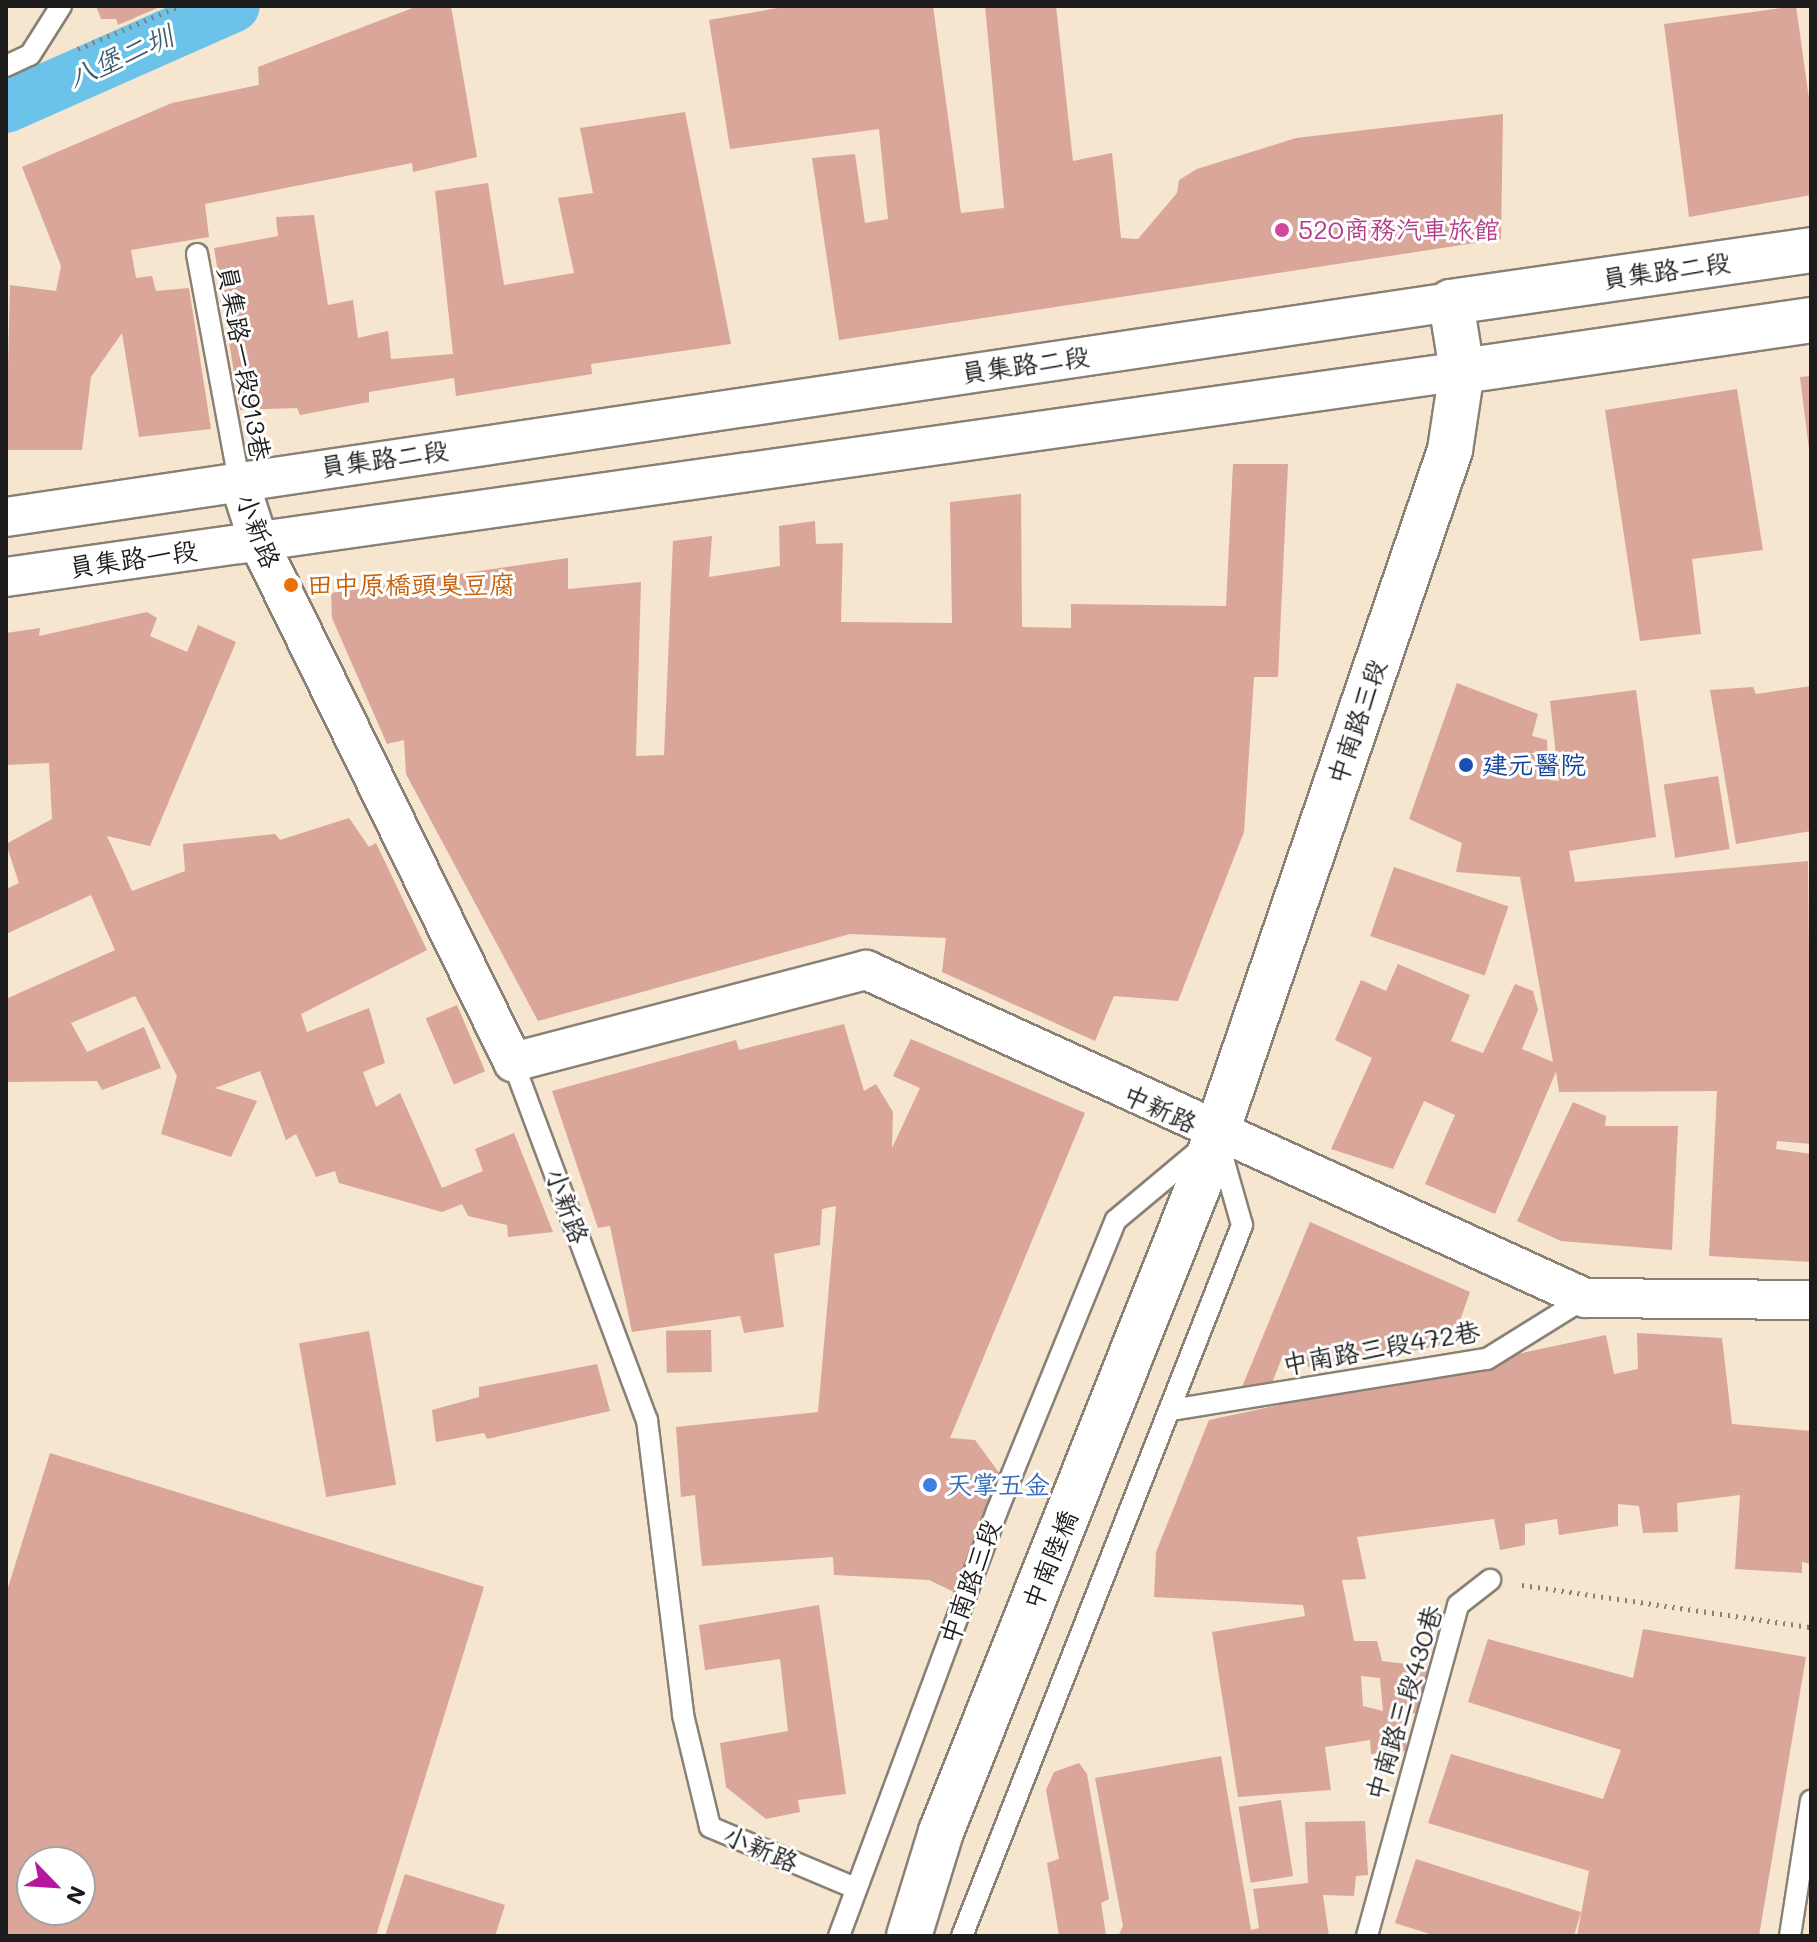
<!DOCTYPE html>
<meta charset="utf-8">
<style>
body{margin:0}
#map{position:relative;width:1817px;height:1942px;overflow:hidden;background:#f6e5cf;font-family:Mali,"LXGW WenKai TC",sans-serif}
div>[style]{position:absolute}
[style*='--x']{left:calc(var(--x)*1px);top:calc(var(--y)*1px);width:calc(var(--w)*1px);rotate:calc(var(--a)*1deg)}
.canal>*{height:52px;margin:-26px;padding:0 26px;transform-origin:26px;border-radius:26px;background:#6bc3e9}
.building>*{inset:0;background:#d9a699;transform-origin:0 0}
.path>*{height:5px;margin-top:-2.5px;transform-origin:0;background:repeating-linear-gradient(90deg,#898076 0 2px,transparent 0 8px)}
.roads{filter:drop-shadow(2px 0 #898076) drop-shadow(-2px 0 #898076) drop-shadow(0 2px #898076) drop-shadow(0 -2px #898076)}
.service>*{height:20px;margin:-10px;padding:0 10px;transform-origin:10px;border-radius:10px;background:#fff}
.minor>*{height:38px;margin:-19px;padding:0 19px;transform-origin:19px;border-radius:19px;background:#fff}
.secondary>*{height:44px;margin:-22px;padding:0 22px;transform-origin:22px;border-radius:22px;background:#fff}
.dots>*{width:22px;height:22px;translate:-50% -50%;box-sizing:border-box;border:4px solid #fff;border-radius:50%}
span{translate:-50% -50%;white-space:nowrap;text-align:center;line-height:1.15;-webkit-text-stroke:6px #fff;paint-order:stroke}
.hotel-label{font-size:26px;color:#b23c85}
.left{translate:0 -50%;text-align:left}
.street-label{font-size:26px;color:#1c1c1c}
.food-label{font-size:26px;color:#c56008}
.transit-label{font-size:26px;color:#164399}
.shop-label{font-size:26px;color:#366cbe}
.water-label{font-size:28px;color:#3c5f6e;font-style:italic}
.frame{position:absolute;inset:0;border:8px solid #1c1c1c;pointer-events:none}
.north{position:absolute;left:16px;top:1846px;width:80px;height:80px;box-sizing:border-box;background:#fff;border:2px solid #a4a4a4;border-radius:50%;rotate:115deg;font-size:22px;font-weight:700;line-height:32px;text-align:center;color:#1c1c1c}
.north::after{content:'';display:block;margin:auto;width:28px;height:36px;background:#b5179e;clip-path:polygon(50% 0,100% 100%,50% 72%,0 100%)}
</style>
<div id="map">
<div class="canal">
<i style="--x:6;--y:107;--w:249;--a:-23.9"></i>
</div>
<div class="building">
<i style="clip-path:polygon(96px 6px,162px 6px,118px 25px,116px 19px,101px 19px)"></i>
<i style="clip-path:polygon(418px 6px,451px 6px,477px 157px,413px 172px,412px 163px,205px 204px,209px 237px,131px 250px,136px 278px,152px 276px,156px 291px,189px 288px,211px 429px,139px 437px,122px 333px,91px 377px,82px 450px,6px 450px,10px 285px,56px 291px,61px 266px,22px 167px,172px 103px,259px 85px,258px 67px)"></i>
<i style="clip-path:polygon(789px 6px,933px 6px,961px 213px,1004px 208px,985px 6px,1056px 6px,1073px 161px,1112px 153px,1121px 238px,1138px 239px,1177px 193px,1179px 180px,1197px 169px,1296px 138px,1503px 114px,1501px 239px,839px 340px,812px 158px,855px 154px,865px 223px,888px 219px,879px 129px,730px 149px,709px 20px)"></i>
<i style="clip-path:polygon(1796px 6px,1811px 113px,1811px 195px,1689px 217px,1664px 24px)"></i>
<i style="clip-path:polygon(685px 112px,731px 344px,591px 364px,592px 374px,456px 396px,454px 378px,369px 392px,369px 402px,300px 415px,297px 408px,240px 410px,214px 248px,278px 236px,276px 217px,314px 215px,328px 305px,353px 300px,358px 338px,388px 331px,391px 359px,453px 354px,435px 191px,488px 183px,504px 285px,574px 273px,558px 198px,593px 193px,580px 128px)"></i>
<i style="clip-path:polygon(1811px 376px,1811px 449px,1809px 449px,1800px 377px)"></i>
<i style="clip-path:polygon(1737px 389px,1763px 550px,1692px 559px,1701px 634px,1640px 641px,1605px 410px)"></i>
<i style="clip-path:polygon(1233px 464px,1288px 464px,1278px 677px,1254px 677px,1244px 832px,1178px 1001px,1114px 996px,1095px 1041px,942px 972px,946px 938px,850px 934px,538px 1021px,406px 774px,404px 740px,387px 744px,332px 618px,331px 593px,568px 558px,568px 589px,641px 582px,636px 756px,664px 755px,673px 541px,712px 536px,709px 577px,780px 566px,779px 526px,815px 521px,816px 544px,843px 543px,841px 622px,952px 623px,950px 502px,1021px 494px,1022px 627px,1071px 628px,1071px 604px,1226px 606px)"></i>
<i style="clip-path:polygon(147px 612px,157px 618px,150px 636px,187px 652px,198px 625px,236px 642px,150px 846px,107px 836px,132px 891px,185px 871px,183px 844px,275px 834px,280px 840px,349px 818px,369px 847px,376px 843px,427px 950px,301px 1014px,307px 1032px,369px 1008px,385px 1063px,363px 1072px,376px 1107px,400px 1093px,442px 1188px,483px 1171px,475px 1149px,514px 1133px,553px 1232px,508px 1237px,507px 1225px,468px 1216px,462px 1204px,442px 1212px,339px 1183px,335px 1171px,316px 1177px,296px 1134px,286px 1140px,260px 1071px,215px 1088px,257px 1101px,231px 1157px,161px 1134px,177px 1076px,135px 996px,71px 1023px,87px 1052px,144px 1027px,161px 1068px,102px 1090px,97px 1081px,6px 1082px,6px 999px,115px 950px,91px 895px,6px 934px,6px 889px,19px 883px,6px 844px,52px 819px,49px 763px,6px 765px,6px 633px,40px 628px,39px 636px)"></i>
<i style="clip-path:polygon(1457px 683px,1538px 714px,1532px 736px,1547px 740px,1549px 780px,1559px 781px,1550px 701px,1636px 690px,1656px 837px,1569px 851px,1575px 882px,1808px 861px,1811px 1144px,1777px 1141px,1776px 1149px,1811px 1154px,1811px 1262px,1709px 1256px,1717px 1091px,1559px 1092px,1556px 1072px,1495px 1214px,1425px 1184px,1455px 1115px,1424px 1101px,1393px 1169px,1331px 1149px,1372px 1058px,1335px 1040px,1361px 980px,1386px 991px,1398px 964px,1470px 995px,1451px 1041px,1483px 1053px,1515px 984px,1533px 991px,1538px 1010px,1522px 1049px,1553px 1062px,1520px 877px,1456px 872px,1462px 843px,1409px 819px)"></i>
<i style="clip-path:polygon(1811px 686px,1811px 831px,1736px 844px,1710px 690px,1753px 687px,1756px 694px)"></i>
<i style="left:1718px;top:776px;width:74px;height:55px;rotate:81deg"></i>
<i style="left:1394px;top:867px;width:121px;height:73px;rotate:19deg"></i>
<i style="left:457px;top:1005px;width:72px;height:34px;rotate:67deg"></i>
<i style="clip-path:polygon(844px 1024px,864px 1091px,876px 1084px,893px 1112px,892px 1148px,920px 1088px,893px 1076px,911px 1039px,1085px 1113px,950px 1438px,975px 1440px,1000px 1474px,954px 1592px,929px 1580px,834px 1575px,833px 1557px,702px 1566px,695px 1495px,681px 1497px,676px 1427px,818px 1412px,836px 1206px,822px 1209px,820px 1245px,774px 1254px,784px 1327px,744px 1333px,740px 1316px,632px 1332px,610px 1226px,598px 1228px,552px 1091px,736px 1040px,739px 1050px)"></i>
<i style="clip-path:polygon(1573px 1102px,1606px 1116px,1605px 1126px,1678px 1126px,1672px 1250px,1561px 1241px,1517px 1221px)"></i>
<i style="clip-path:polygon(1310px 1222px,1470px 1292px,1452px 1343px,1317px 1370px,1283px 1355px,1272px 1383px,1242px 1387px)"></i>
<i style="left:711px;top:1330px;width:42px;height:45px;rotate:89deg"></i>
<i style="left:369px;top:1331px;width:156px;height:71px;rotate:80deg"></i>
<i style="clip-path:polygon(evenodd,1637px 1333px,1722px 1338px,1732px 1424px,1811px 1431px,1811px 1564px,1802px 1562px,1802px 1573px,1735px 1569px,1740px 1495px,1677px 1503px,1678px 1532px,1643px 1533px,1639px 1506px,1618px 1504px,1618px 1526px,1559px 1535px,1557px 1519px,1525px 1524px,1525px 1545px,1500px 1550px,1494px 1519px,1357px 1537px,1366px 1579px,1342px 1580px,1354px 1641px,1377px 1641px,1382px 1661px,1430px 1667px,1418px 1714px,1402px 1711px,1407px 1751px,1371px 1754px,1370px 1740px,1325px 1747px,1331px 1790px,1238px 1797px,1212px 1632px,1305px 1616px,1303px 1605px,1154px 1597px,1156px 1552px,1209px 1420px,1606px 1335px,1614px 1374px,1638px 1369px,1637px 1333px,1361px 1676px,1380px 1678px,1383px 1711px,1363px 1706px,1361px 1676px)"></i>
<i style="clip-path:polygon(597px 1364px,610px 1411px,487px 1439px,484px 1433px,436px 1442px,432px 1410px,479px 1397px,479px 1387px)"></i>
<i style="clip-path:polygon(evenodd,50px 1453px,484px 1587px,376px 1936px,6px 1936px,6px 1594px,50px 1453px,32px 1862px,80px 1862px,80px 1910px,32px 1910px,32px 1862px)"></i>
<i style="clip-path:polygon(819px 1605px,846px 1794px,798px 1800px,800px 1812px,766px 1819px,726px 1787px,720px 1743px,788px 1731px,780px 1659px,705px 1670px,699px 1625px)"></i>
<i style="clip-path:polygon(1643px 1629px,1806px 1657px,1759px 1936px,1577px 1936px,1589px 1871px,1428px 1823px,1451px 1754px,1603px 1799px,1621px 1750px,1468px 1702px,1488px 1639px,1633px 1678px)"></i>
<i style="clip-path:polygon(1221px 1756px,1251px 1930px,1259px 1928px,1253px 1889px,1308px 1883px,1305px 1822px,1365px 1821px,1368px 1875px,1356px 1876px,1354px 1896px,1323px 1895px,1329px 1936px,1118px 1936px,1123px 1926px,1095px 1778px)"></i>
<i style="clip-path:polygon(1079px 1763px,1087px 1774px,1109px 1899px,1101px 1903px,1106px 1935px,1100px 1936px,1059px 1936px,1047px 1863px,1059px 1859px,1046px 1790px,1054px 1772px)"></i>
<i style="left:1281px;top:1800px;width:77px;height:43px;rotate:81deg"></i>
<i style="clip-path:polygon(1416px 1859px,1581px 1912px,1574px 1936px,1436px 1936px,1395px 1923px)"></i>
<i style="clip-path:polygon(405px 1874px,505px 1905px,495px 1936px,385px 1936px)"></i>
</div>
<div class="path">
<i style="--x:78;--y:49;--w:111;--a:-22.9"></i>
<i style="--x:1522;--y:1585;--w:292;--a:8.3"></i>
</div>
<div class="roads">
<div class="service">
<i style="--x:6;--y:66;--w:26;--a:-25"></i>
<i style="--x:30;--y:55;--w:58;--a:-57.7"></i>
<i style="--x:197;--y:254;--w:231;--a:79.5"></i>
<i style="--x:513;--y:1062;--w:382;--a:69.5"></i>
<i style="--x:647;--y:1420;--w:297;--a:83"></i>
<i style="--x:683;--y:1715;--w:115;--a:76.4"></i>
<i style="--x:710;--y:1827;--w:157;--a:22.8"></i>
<i style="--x:1171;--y:1410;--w:320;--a:-9.2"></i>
<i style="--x:1487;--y:1359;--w:115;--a:-31.9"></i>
<i style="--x:839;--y:1936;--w:453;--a:-69.6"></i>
<i style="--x:997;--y:1511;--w:314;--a:-67.8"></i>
<i style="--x:1116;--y:1220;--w:112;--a:-39.9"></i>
<i style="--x:962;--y:1936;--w:764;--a:-68.5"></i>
<i style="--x:1242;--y:1225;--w:80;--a:-105.9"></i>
<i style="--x:1367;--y:1936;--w:343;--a:-74.6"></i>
<i style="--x:1458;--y:1605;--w:41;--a:-38"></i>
<i style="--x:1790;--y:1936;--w:137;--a:-81.2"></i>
</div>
<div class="minor">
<i style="--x:239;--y:481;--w:65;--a:72.1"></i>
<i style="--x:259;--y:543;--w:578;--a:63.92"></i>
<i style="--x:513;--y:1062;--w:365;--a:-14.6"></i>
<i style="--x:866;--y:970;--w:790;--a:24.52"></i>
<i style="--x:1585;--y:1298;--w:226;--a:0.5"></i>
<i style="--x:6;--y:517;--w:1461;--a:-8.46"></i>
<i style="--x:6;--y:577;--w:1471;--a:-8.05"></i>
</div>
<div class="secondary">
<i style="--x:1462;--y:371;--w:353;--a:-8.3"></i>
<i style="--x:909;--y:1936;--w:109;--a:-72.9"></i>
<i style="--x:941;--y:1832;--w:694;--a:-68.28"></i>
<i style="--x:1198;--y:1187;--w:779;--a:-71.12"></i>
<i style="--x:1450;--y:450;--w:80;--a:-81.4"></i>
<i style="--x:1462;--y:371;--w:70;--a:-99.1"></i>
<i style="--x:1451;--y:302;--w:364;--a:-8.2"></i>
</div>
</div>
<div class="dots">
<i style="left:1282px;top:230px;background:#d1479c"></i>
<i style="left:291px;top:585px;background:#e8710a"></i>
<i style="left:1466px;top:765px;background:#1a4fb4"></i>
<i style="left:930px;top:1485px;background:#3f7fe0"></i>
</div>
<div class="hotel-label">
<span class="left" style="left:1298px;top:230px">520商務汽車旅館</span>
</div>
<div class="street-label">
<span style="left:1666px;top:271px;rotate:-8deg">員集路二段</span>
<span style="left:244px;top:363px;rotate:80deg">員集路一段913巷</span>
<span style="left:1025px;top:365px;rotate:-8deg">員集路二段</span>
<span style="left:384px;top:459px;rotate:-8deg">員集路二段</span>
<span style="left:258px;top:531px;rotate:69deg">小新路</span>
<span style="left:133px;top:559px;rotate:-8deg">員集路一段</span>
<span style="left:1357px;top:722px;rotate:-71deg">中南路三段</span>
<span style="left:1160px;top:1109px;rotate:25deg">中新路</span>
<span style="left:567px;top:1206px;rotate:70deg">小新路</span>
<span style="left:1381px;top:1348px;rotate:-10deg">中南路三段472巷</span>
<span style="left:1050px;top:1560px;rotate:-68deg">中南陸橋</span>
<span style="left:970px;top:1582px;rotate:-70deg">中南路三段</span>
<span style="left:1404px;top:1703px;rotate:-73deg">中南路三段430巷</span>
<span style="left:761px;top:1849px;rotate:23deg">小新路</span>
</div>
<div class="food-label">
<span class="left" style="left:307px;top:585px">田中原橋頭臭豆腐</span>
</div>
<div class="transit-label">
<span class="left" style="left:1482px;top:765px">建元醫院</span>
</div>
<div class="shop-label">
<span class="left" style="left:946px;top:1485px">天掌五金</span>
</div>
<div class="water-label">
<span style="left:120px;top:56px;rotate:-24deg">八堡二圳</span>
</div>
<div class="frame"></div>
<div class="north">N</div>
</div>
